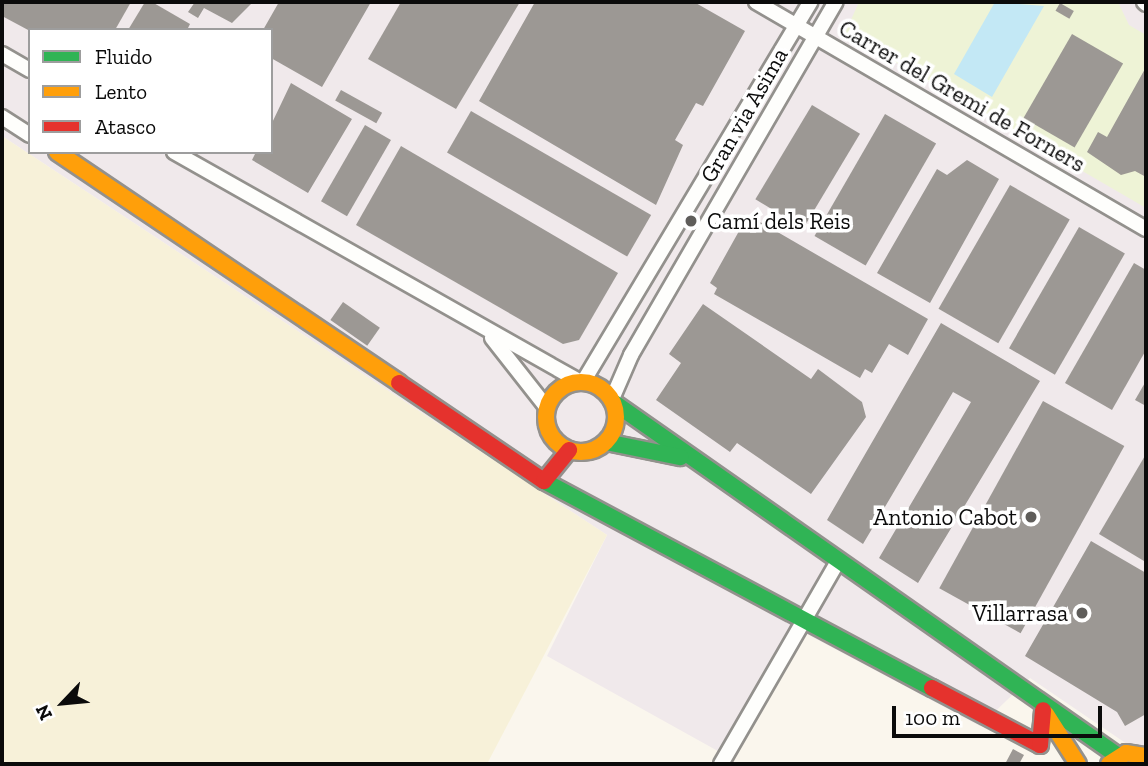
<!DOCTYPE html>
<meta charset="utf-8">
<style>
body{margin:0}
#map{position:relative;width:1148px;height:766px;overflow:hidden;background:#faf6ed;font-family:"Zilla Slab",serif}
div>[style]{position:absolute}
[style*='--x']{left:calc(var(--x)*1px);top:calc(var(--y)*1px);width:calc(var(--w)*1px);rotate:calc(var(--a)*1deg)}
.industrial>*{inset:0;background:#f0e9eb}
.farmland>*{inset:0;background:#f7f1d9}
.pitch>*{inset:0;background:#eef3d6}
.water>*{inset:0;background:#c3e8f5}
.building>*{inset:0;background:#9c9894;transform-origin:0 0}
.roads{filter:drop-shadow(2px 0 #93918d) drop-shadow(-2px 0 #93918d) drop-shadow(0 2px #93918d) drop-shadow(0 -2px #93918d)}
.street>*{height:14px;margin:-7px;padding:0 7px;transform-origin:7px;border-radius:7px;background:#fefefc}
.fast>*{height:16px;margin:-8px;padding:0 8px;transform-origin:8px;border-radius:8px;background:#30b455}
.slow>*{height:16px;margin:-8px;padding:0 8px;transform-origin:8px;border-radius:8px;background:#ff9f0a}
.slow>.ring{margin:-8px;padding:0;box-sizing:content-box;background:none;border:16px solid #ff9f0a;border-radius:50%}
.jam>*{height:16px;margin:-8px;padding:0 8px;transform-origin:8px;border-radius:8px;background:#e5322d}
.dots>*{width:19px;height:19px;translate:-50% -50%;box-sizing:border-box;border:4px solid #fff;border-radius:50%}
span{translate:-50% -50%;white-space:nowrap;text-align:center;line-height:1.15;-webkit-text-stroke:7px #fff;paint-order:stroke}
.street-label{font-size:23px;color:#0b0b0b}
.poi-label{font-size:23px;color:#0b0b0b}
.left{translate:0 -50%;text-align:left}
.right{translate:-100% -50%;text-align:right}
.frame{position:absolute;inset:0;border:4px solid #0b0b0b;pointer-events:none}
.legend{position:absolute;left:28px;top:28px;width:245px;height:126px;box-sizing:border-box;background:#fff;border:2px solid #9d9d9d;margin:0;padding:9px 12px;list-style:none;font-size:21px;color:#0b0b0b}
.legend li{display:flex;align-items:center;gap:14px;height:35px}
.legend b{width:35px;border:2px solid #9d9d9d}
.north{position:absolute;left:28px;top:668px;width:70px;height:70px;-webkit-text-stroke:5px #fff;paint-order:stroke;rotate:244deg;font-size:19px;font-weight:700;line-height:28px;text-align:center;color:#0b0b0b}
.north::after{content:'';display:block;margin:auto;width:24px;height:32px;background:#0b0b0b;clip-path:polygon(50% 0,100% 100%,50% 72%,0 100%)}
.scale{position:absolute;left:892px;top:706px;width:210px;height:32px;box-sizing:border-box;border:4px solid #0b0b0b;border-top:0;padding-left:9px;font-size:21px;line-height:24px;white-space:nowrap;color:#0b0b0b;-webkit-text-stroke:5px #fff;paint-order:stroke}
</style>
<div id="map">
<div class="industrial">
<i style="clip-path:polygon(evenodd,2px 2px,1146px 2px,1146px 757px,1030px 678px,980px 726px,803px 632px,734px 760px,547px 656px,607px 535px,2px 136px,2px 2px,30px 30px,271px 30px,271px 152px,30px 152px,30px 30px)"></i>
</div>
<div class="farmland">
<i style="clip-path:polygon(2px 136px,607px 535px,487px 764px,2px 764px)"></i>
</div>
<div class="pitch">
<i style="clip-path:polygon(859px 2px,1118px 2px,1129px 25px,1146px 35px,1146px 208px,845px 33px)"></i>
</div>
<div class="water">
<i style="clip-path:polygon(995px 2px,1044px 6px,992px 97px,954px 74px)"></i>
</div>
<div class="building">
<i style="clip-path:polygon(2px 2px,131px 2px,115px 30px,30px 31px,2px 16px)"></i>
<i style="clip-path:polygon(145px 2px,152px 2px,190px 24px,187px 30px,128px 30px)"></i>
<i style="clip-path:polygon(195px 2px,253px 2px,232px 23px,204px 8px,198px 18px,188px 12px)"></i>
<i style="clip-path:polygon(279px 2px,371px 2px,322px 87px,271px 58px,271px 30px,263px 30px)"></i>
<i style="clip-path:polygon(401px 2px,520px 2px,456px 109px,368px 59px)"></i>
<i style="clip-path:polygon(535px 2px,694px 2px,745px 31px,703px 106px,696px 103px,675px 140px,683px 145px,656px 205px,479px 101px)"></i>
<i style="left:1060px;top:3px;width:16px;height:9px;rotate:30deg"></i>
<i style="left:1072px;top:34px;width:59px;height:97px;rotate:30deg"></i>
<i style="clip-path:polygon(1146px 67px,1146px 177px,1135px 171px,1121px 175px,1087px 152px,1098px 132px,1107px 137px)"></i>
<i style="clip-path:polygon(291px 83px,352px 119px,308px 193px,252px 160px,256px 152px,271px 152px,271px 125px)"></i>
<i style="left:341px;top:90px;width:47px;height:12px;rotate:29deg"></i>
<i style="left:812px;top:105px;width:56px;height:110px;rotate:31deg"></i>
<i style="left:471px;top:111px;width:208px;height:48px;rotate:30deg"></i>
<i style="left:885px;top:114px;width:59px;height:141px;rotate:30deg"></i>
<i style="left:365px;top:125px;width:30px;height:88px;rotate:30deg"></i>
<i style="clip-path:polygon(401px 146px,618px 273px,579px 340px,563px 344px,356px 225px)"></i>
<i style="clip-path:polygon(967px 160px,999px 179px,930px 303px,877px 273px,937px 169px,947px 175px)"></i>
<i style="left:1010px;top:185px;width:69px;height:143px;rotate:30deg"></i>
<i style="clip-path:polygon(748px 215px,928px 319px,908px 355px,889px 344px,872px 373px,865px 369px,860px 378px,714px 294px,717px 288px,710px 283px)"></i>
<i style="left:1079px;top:227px;width:53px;height:140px;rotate:30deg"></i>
<i style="clip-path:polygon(1134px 263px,1146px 270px,1146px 350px,1112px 410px,1065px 383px)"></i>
<i style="left:343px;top:302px;width:45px;height:22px;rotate:35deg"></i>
<i style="clip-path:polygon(703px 304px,811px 379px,818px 369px,862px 402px,866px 417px,811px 494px,737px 443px,730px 452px,656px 400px,681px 363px,669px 354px)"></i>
<i style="clip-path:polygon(941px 323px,1040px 381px,918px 583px,879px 558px,971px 402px,953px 392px,863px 544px,827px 520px)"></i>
<i style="clip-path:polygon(1146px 381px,1146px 406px,1135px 400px)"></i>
<i style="left:1043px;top:401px;width:93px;height:214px;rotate:29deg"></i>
<i style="clip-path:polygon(1146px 454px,1146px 557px,1144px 561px,1099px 534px)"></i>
<i style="clip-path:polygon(1091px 541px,1146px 573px,1146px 714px,1125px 726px,1117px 712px,1025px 656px)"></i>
<i style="clip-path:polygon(1013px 749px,1024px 755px,1019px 764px,1005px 764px)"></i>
</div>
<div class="roads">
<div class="street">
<i style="--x:756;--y:2;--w:451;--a:30.2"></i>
<i style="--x:1144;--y:2;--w:3;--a:45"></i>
<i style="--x:2;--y:54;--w:32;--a:30"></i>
<i style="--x:2;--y:117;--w:33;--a:33"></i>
<i style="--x:174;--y:152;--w:467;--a:29.5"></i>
<i style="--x:492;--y:338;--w:89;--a:51.8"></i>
<i style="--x:583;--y:382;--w:443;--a:-59.1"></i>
<i style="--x:612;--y:399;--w:48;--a:-66.6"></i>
<i style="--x:631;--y:355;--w:408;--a:-59.9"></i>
<i style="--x:721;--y:764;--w:234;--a:-60"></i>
</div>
<div class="fast">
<i style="--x:613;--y:402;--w:617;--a:35.03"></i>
<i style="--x:606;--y:442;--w:76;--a:11.5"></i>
<i style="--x:544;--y:481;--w:440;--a:28.1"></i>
</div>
<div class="slow">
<i style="--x:57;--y:152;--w:413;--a:34"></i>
<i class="ring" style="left:546px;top:382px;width:54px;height:54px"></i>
<i style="--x:1046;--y:714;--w:59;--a:57.4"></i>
<i style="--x:1109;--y:764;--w:20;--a:-33"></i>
<i style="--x:1126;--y:753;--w:20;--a:9"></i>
</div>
<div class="jam">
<i style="--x:399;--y:383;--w:175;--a:34.1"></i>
<i style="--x:544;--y:481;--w:40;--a:-51"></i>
<i style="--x:932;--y:688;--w:122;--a:27.8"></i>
<i style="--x:1040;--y:745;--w:35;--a:-85"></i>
</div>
</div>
<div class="dots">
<i style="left:691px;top:221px;background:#5f5d5a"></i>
<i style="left:1031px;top:517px;background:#5f5d5a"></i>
<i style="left:1082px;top:613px;background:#5f5d5a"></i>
</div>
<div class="street-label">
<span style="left:962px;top:96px;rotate:30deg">Carrer del Gremi de Forners</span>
<span style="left:744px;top:115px;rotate:-60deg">Gran via Asima</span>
</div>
<div class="poi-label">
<span class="left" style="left:707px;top:221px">Camí dels Reis</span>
<span class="right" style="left:1017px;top:517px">Antonio Cabot</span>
<span class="right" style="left:1068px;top:613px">Villarrasa</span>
</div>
<div class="frame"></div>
<ul class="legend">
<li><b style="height:9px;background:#30b455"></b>Fluido</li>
<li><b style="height:9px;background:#ff9f0a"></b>Lento</li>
<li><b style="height:9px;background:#e5322d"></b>Atasco</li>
</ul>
<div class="north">N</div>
<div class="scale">100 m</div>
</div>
